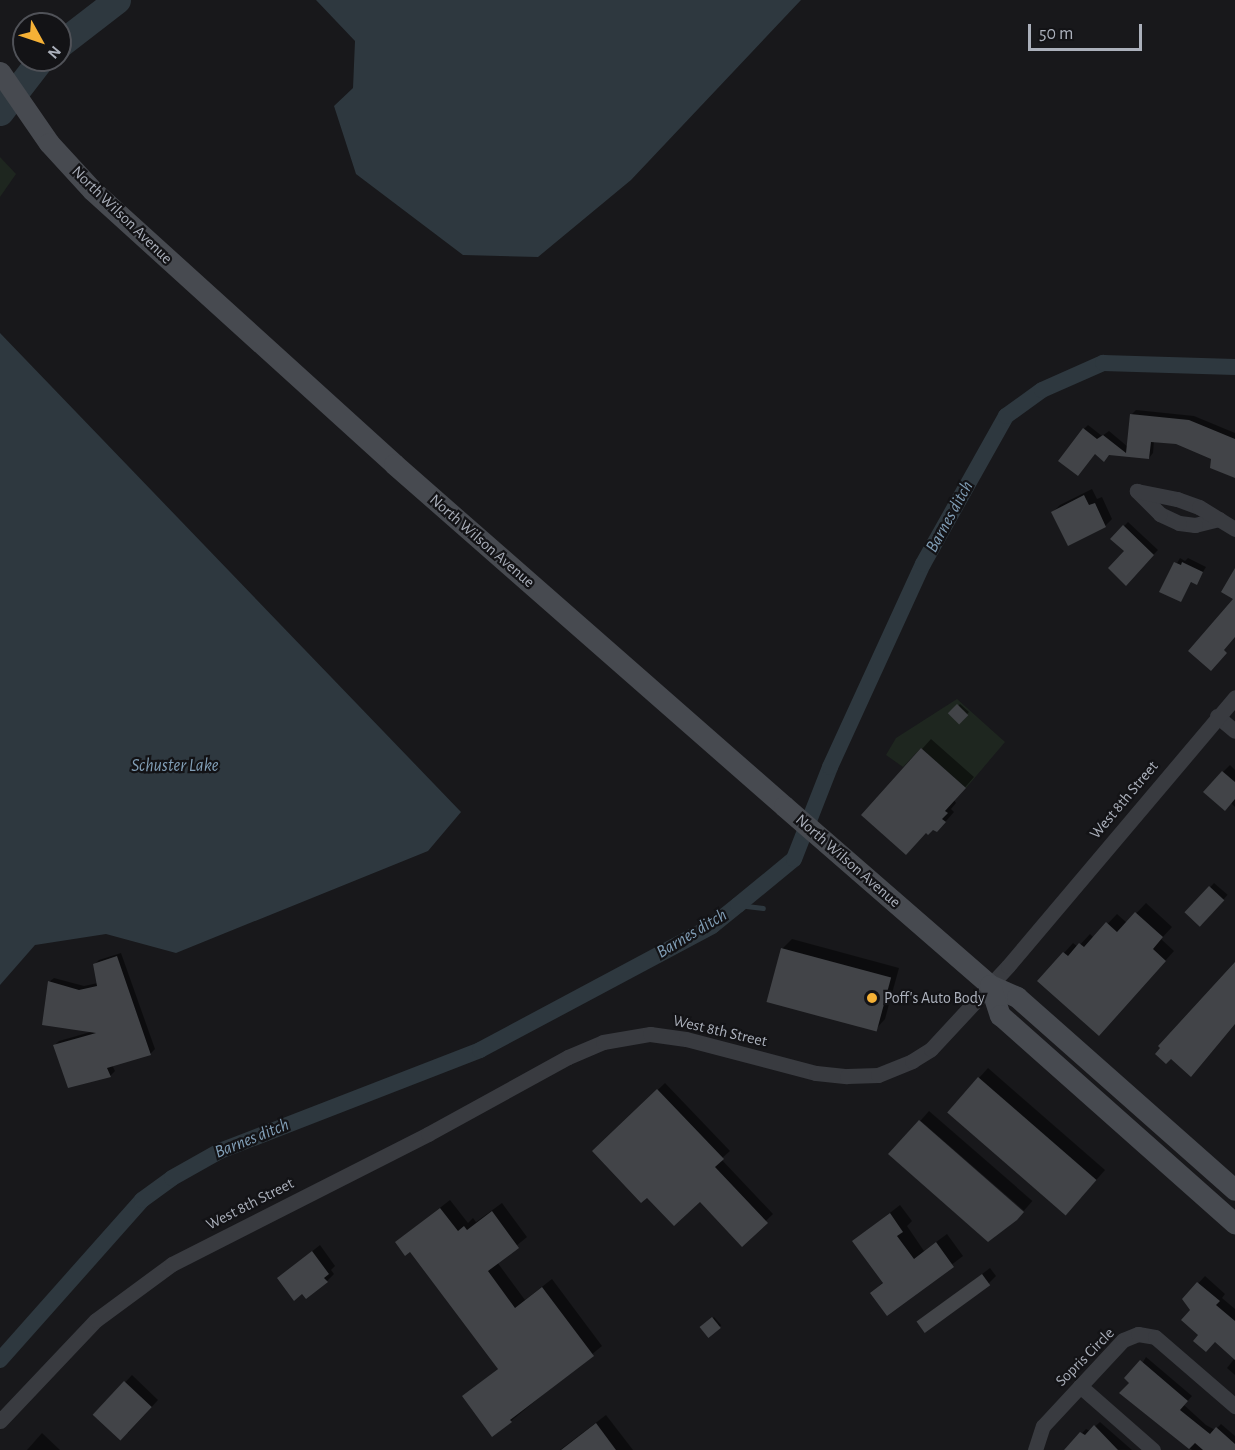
<!DOCTYPE html>
<style>
body{margin:0}
#map{position:relative;width:1235px;height:1450px;overflow:hidden;background:#18181b;font-family:"Alegreya Sans",sans-serif}
div>[style]{position:absolute}
[style*='--x']{left:calc(var(--x)*1px);top:calc(var(--y)*1px);width:calc(var(--w)*1px);rotate:calc(var(--a)*1deg)}
.green>*{inset:0;background:#1e261f}
.water>*{inset:0;background:#2e383f}
.shadow>*{inset:0;background:#0007;transform-origin:0 0}
.stream>*{height:4.5px;margin:-2.25px;padding:0 2.25px;transform-origin:2.25px;border-radius:2.25px;background:#2e383f}
.canal>*{height:16px;margin:-8px;padding:0 8px;transform-origin:8px;border-radius:8px;background:#2e383f}
.river>*{height:27px;margin:-13.5px;padding:0 13.5px;transform-origin:13.5px;border-radius:13.5px;background:#2e383f}
.building>*{inset:0;background:#424448;transform-origin:0 0}
.street>*{height:15px;margin:-7.5px;padding:0 7.5px;transform-origin:7.5px;border-radius:7.5px;background:#393b40}
.secondary>*{height:21px;margin:-10.5px;padding:0 10.5px;transform-origin:10.5px;border-radius:10.5px;background:#474a50}
.dots>*{width:16px;height:16px;translate:-50% -50%;box-sizing:border-box;border:3px solid #131316;border-radius:50%}
span{translate:-50% -50%;white-space:nowrap;text-align:center;line-height:1.15;-webkit-text-stroke:4.5px #131316;paint-order:stroke}
.street-label{font-size:16px;color:#abb0bb}
.poi-label{font-size:16px;color:#abb0bb}
.left{translate:0 -50%;text-align:left}
.water-label{font-size:18px;color:#819eb6;font-style:italic}
.north{position:absolute;left:12px;top:12px;width:60px;height:60px;box-sizing:border-box;background:#131316;border:2px solid #505258;border-radius:50%;rotate:130deg;font-size:16px;font-weight:700;line-height:24px;text-align:center;color:#abb0bb}
.north::after{content:'';display:block;margin:auto;width:21px;height:27px;background:#f5b136;clip-path:polygon(50% 0,100% 100%,50% 72%,0 100%)}
.scale{position:absolute;left:1028px;top:24px;width:114px;height:27px;box-sizing:border-box;border:3px solid #abb0bb;border-top:0;padding-left:8px;font-size:18px;line-height:21px;white-space:nowrap;color:#abb0bb;-webkit-text-stroke:4px #131316;paint-order:stroke}
</style>
<div id="map">
<div class="green">
<i style="clip-path:polygon(0 157px,16px 174px,0 197px)"></i>
<i style="clip-path:polygon(957px 699px,1005px 742px,966px 788px,921px 748px,903px 767px,886px 755px,896px 738px)"></i>
</div>
<div class="water">
<i style="clip-path:polygon(316px 0,801px 0,631px 180px,538px 257px,463px 255px,356px 174px,334px 106px,353px 88px,355px 41px)"></i>
<i style="clip-path:polygon(0 333px,461px 812px,428px 851px,176px 953px,106px 934px,35px 945px,0 985px)"></i>
</div>
<div class="shadow">
<i style="clip-path:polygon(1136px 410px,1194px 416px,1235px 433px,1235px 463px,1213px 458px,1176px 443px,1154px 441px,1153px 453px,1149px 458px,1109px 454px,1084px 429px,1088px 425px,1102px 436px,1109px 431px,1128px 447px,1131px 415px)"></i>
<i style="clip-path:polygon(1092px 489px,1097px 499px,1102px 497px,1112px 519px,1105px 526px,1053px 512px,1060px 505px)"></i>
<i style="clip-path:polygon(1128px 522px,1158px 550px,1126px 583px,1126px 551px,1112px 539px)"></i>
<i style="clip-path:polygon(1180px 558px,1185px 561px,1188px 558px,1206px 567px,1196px 583px,1192px 581px,1181px 600px,1161px 591px)"></i>
<i style="left:960px;top:704px;width:12px;height:14px;rotate:42deg"></i>
<i style="clip-path:polygon(931px 739px,974px 777px,954px 800px,956px 803px,951px 809px,954px 812px,946px 821px,937px 830px,934px 828px,926px 831px,863px 815px)"></i>
<i style="clip-path:polygon(1230px 765px,1235px 770px,1235px 807px,1231px 803px,1223px 772px)"></i>
<i style="left:1214px;top:883px;width:18px;height:40px;rotate:41deg"></i>
<i style="clip-path:polygon(1146px 903px,1172px 927px,1161px 939px,1174px 951px,1108px 1024px,1064px 953px,1073px 943px,1078px 947px,1090px 934px,1094px 938px,1117px 914px,1127px 923px)"></i>
<i style="clip-path:polygon(792px 939px,899px 968px,885px 1019px,876px 1029px,782px 949px)"></i>
<i style="clip-path:polygon(121px 953px,155px 1049px,150px 1054px,112px 1065px,115px 1071px,110px 1076px,55px 1045px,59px 1041px,94px 1031px,49px 982px,54px 978px,84px 986px,98px 983px,95px 964px,99px 960px)"></i>
<i style="clip-path:polygon(988px 1068px,1105px 1170px,1076px 1203px,979px 1078px)"></i>
<i style="clip-path:polygon(665px 1083px,730px 1151px,721px 1159px,773px 1214px,742px 1244px,700px 1200px,647px 1195px,594px 1151px)"></i>
<i style="left:929px;top:1111px;width:137px;height:13px;rotate:41deg"></i>
<i style="clip-path:polygon(450px 1200px,468px 1223px,473px 1218px,476px 1222px,502px 1203px,527px 1237px,497px 1262px,525px 1300px,552px 1279px,602px 1346px,511px 1421px,464px 1396px,499px 1368px,411px 1250px,396px 1242px)"></i>
<i style="clip-path:polygon(900px 1205px,912px 1221px,907px 1226px,924px 1251px,947px 1234px,963px 1256px,887px 1314px,872px 1293px,884px 1281px,854px 1241px)"></i>
<i style="clip-path:polygon(320px 1245px,335px 1266px,331px 1270px,334px 1274px,327px 1281px,279px 1278px)"></i>
<i style="clip-path:polygon(990px 1268px,996px 1276px,989px 1283px,925px 1332px,926px 1317px)"></i>
<i style="clip-path:polygon(1205px 1276px,1225px 1294px,1222px 1298px,1235px 1309px,1235px 1358px,1215px 1340px,1200px 1335px,1192px 1310px,1184px 1299px)"></i>
<i style="left:714px;top:1317px;width:11px;height:16px;rotate:49deg"></i>
<i style="clip-path:polygon(1146px 1357px,1192px 1396px,1184px 1405px,1206px 1425px,1215px 1430px,1221px 1424px,1235px 1436px,1235px 1450px,1192px 1450px,1122px 1393px,1131px 1382px)"></i>
<i style="clip-path:polygon(1235px 1358px,1235px 1375px,1227px 1368px)"></i>
<i style="clip-path:polygon(132px 1375px,158px 1400px,128px 1433px,95px 1415px)"></i>
<i style="clip-path:polygon(606px 1415px,633px 1450px,560px 1450px)"></i>
<i style="clip-path:polygon(1100px 1422px,1132px 1450px,1067px 1449px,1086px 1429px,1090px 1431px)"></i>
<i style="clip-path:polygon(42px 1433px,60px 1450px,27px 1450px)"></i>
</div>
<div class="stream">
<i style="--x:738;--y:905;--w:25;--a:7"></i>
</div>
<div class="canal">
<i style="--x:0;--y:1360;--w:214;--a:-48.4"></i>
<i style="--x:142;--y:1200;--w:37;--a:-36"></i>
<i style="--x:172;--y:1178;--w:55;--a:-29.4"></i>
<i style="--x:220;--y:1151;--w:279;--a:-21.2"></i>
<i style="--x:480;--y:1050;--w:263;--a:-28.1"></i>
<i style="--x:712;--y:926;--w:33;--a:-39"></i>
<i style="--x:738;--y:905;--w:72;--a:-39.4"></i>
<i style="--x:794;--y:859;--w:99;--a:-68.6"></i>
<i style="--x:830;--y:767;--w:223;--a:-65.4"></i>
<i style="--x:923;--y:564;--w:170;--a:-60.7"></i>
<i style="--x:1006;--y:416;--w:44;--a:-35.8"></i>
<i style="--x:1042;--y:390;--w:67;--a:-23.9"></i>
<i style="--x:1103;--y:363;--w:132;--a:1.7"></i>
</div>
<div class="river">
<i style="--x:60;--y:44;--w:72;--a:-37.7"></i>
<i style="--x:0;--y:112;--w:66;--a:-52.4"></i>
</div>
<div class="building">
<i style="clip-path:polygon(1130px 414px,1189px 420px,1235px 439px,1235px 478px,1210px 468px,1211px 459px,1176px 444px,1151px 442px,1149px 459px,1109px 455px,1104px 462px,1095px 454px,1078px 476px,1058px 461px,1083px 428px,1097px 439px,1103px 435px,1126px 453px)"></i>
<i style="clip-path:polygon(1084px 495px,1089px 505px,1095px 503px,1106px 527px,1068px 546px,1051px 512px)"></i>
<i style="clip-path:polygon(1123px 525px,1154px 555px,1126px 586px,1108px 568px,1124px 551px,1110px 539px)"></i>
<i style="clip-path:polygon(1174px 562px,1181px 565px,1182px 562px,1203px 572px,1197px 585px,1191px 582px,1181px 602px,1159px 592px)"></i>
<i style="clip-path:polygon(1235px 568px,1235px 637px,1224px 650px,1227px 653px,1211px 671px,1188px 651px,1233px 599px,1221px 592px)"></i>
<i style="left:957px;top:704px;width:16px;height:13px;rotate:45deg"></i>
<i style="clip-path:polygon(921px 748px,966px 788px,945px 811px,948px 813px,942px 819px,946px 822px,937px 832px,933px 830px,928px 835px,926px 833px,906px 855px,861px 815px)"></i>
<i style="clip-path:polygon(1222px 771px,1235px 782px,1235px 799px,1225px 811px,1203px 792px)"></i>
<i style="left:1209px;top:886px;width:21px;height:36px;rotate:43deg"></i>
<i style="clip-path:polygon(1135px 912px,1163px 937px,1153px 949px,1166px 961px,1099px 1036px,1037px 981px,1063px 952px,1068px 956px,1079px 943px,1084px 947px,1106px 922px,1117px 932px)"></i>
<i style="left:781px;top:948px;width:114px;height:56px;rotate:15deg"></i>
<i style="clip-path:polygon(117px 956px,151px 1055px,107px 1068px,111px 1077px,68px 1088px,53px 1045px,96px 1033px,42px 1025px,48px 981px,79px 990px,97px 986px,93px 964px)"></i>
<i style="clip-path:polygon(1235px 962px,1235px 1024px,1191px 1077px,1171px 1059px,1166px 1064px,1155px 1054px,1160px 1048px,1158px 1046px)"></i>
<i style="left:978px;top:1077px;width:157px;height:47px;rotate:41deg"></i>
<i style="clip-path:polygon(657px 1089px,724px 1159px,715px 1167px,768px 1223px,742px 1247px,700px 1202px,674px 1226px,647px 1198px,641px 1203px,592px 1151px)"></i>
<i style="clip-path:polygon(919px 1120px,1024px 1212px,1017px 1220px,988px 1242px,888px 1154px)"></i>
<i style="clip-path:polygon(440px 1208px,458px 1231px,464px 1226px,467px 1230px,492px 1211px,519px 1248px,488px 1271px,515px 1308px,542px 1287px,594px 1356px,510px 1420px,512px 1422px,492px 1437px,462px 1396px,498px 1369px,410px 1252px,405px 1256px,395px 1242px)"></i>
<i style="clip-path:polygon(890px 1213px,903px 1232px,897px 1236px,914px 1259px,936px 1242px,954px 1267px,887px 1316px,870px 1293px,883px 1283px,852px 1241px)"></i>
<i style="clip-path:polygon(312px 1251px,329px 1274px,324px 1278px,328px 1282px,306px 1299px,302px 1294px,294px 1301px,277px 1278px)"></i>
<i style="left:982px;top:1274px;width:14px;height:81px;rotate:54deg"></i>
<i style="clip-path:polygon(1197px 1282px,1220px 1301px,1216px 1305px,1235px 1321px,1235px 1360px,1215px 1342px,1206px 1352px,1193px 1341px,1198px 1335px,1181px 1320px,1190px 1310px,1182px 1299px)"></i>
<i style="left:712px;top:1317px;width:14px;height:16px;rotate:51deg"></i>
<i style="clip-path:polygon(1140px 1360px,1188px 1401px,1180px 1410px,1210px 1434px,1216px 1427px,1235px 1444px,1235px 1450px,1203px 1450px,1195px 1443px,1189px 1449px,1119px 1393px,1129px 1383px,1124px 1378px)"></i>
<i style="left:124px;top:1381px;width:38px;height:46px;rotate:43deg"></i>
<i style="clip-path:polygon(596px 1423px,616px 1450px,561px 1450px)"></i>
<i style="clip-path:polygon(1094px 1425px,1118px 1450px,1064px 1450px,1080px 1432px,1085px 1435px)"></i>
</div>
<div class="street">
<i style="--x:1219;--y:519;--w:25;--a:166"></i>
<i style="--x:1195;--y:525;--w:16;--a:-173"></i>
<i style="--x:1179;--y:523;--w:21;--a:-155"></i>
<i style="--x:1160;--y:514;--w:33;--a:-135"></i>
<i style="--x:1137;--y:491;--w:41;--a:11.3"></i>
<i style="--x:1177;--y:499;--w:23;--a:20"></i>
<i style="--x:1199;--y:507;--w:42;--a:31.4"></i>
<i style="--x:1217;--y:716;--w:23;--a:40"></i>
<i style="--x:1080;--y:1386;--w:97;--a:41.2"></i>
<i style="--x:0;--y:1421;--w:139;--a:-46.5"></i>
<i style="--x:96;--y:1320;--w:94;--a:-36.4"></i>
<i style="--x:172;--y:1264;--w:287;--a:-26.9"></i>
<i style="--x:428;--y:1134;--w:160;--a:-28.8"></i>
<i style="--x:568;--y:1057;--w:38;--a:-23"></i>
<i style="--x:603;--y:1042;--w:48;--a:-9.7"></i>
<i style="--x:650;--y:1034;--w:36;--a:8"></i>
<i style="--x:686;--y:1039;--w:134;--a:14.7"></i>
<i style="--x:816;--y:1073;--w:31;--a:6"></i>
<i style="--x:847;--y:1076;--w:31;--a:-2"></i>
<i style="--x:878;--y:1075;--w:37;--a:-22"></i>
<i style="--x:912;--y:1061;--w:22;--a:-32"></i>
<i style="--x:931;--y:1049;--w:113;--a:-47.1"></i>
<i style="--x:1008;--y:966;--w:352;--a:-49.8"></i>
<i style="--x:1035;--y:1450;--w:25;--a:-72"></i>
<i style="--x:1043;--y:1426;--w:117;--a:-47.1"></i>
<i style="--x:1123;--y:1340;--w:16;--a:-22"></i>
<i style="--x:1138;--y:1334;--w:17;--a:10"></i>
<i style="--x:1155;--y:1337;--w:106;--a:40.8"></i>
</div>
<div class="secondary">
<i style="--x:0;--y:72;--w:86;--a:55.4"></i>
<i style="--x:49;--y:143;--w:64;--a:47.5"></i>
<i style="--x:92;--y:190;--w:408;--a:42.2"></i>
<i style="--x:394;--y:464;--w:519;--a:41.25"></i>
<i style="--x:784;--y:806;--w:273;--a:41"></i>
<i style="--x:990;--y:985;--w:30;--a:24"></i>
<i style="--x:1017;--y:997;--w:291;--a:41.5"></i>
<i style="--x:990;--y:985;--w:32;--a:72"></i>
<i style="--x:1000;--y:1015;--w:314;--a:41.6"></i>
</div>
<div class="dots">
<i style="left:872px;top:998px;background:#f5b136"></i>
</div>
<div class="street-label">
<span style="left:122px;top:215px;rotate:44deg">North Wilson Avenue</span>
<span style="left:482px;top:541px;rotate:41deg">North Wilson Avenue</span>
<span style="left:1124px;top:800px;rotate:-50deg">West 8th Street</span>
<span style="left:848px;top:861px;rotate:41deg">North Wilson Avenue</span>
<span style="left:720px;top:1031px;rotate:13deg">West 8th Street</span>
<span style="left:250px;top:1204px;rotate:-27deg">West 8th Street</span>
<span style="left:1085px;top:1357px;rotate:-45deg">Sopris Circle</span>
</div>
<div class="poi-label">
<span class="left" style="left:884px;top:998px">Poff's Auto Body</span>
</div>
<div class="water-label">
<span style="left:950px;top:517px;rotate:-61deg">Barnes ditch</span>
<span style="left:175px;top:766px">Schuster Lake</span>
<span style="left:692px;top:934px;rotate:-31deg">Barnes ditch</span>
<span style="left:252px;top:1139px;rotate:-22deg">Barnes ditch</span>
</div>
<div class="north">N</div>
<div class="scale">50 m</div>
</div>
